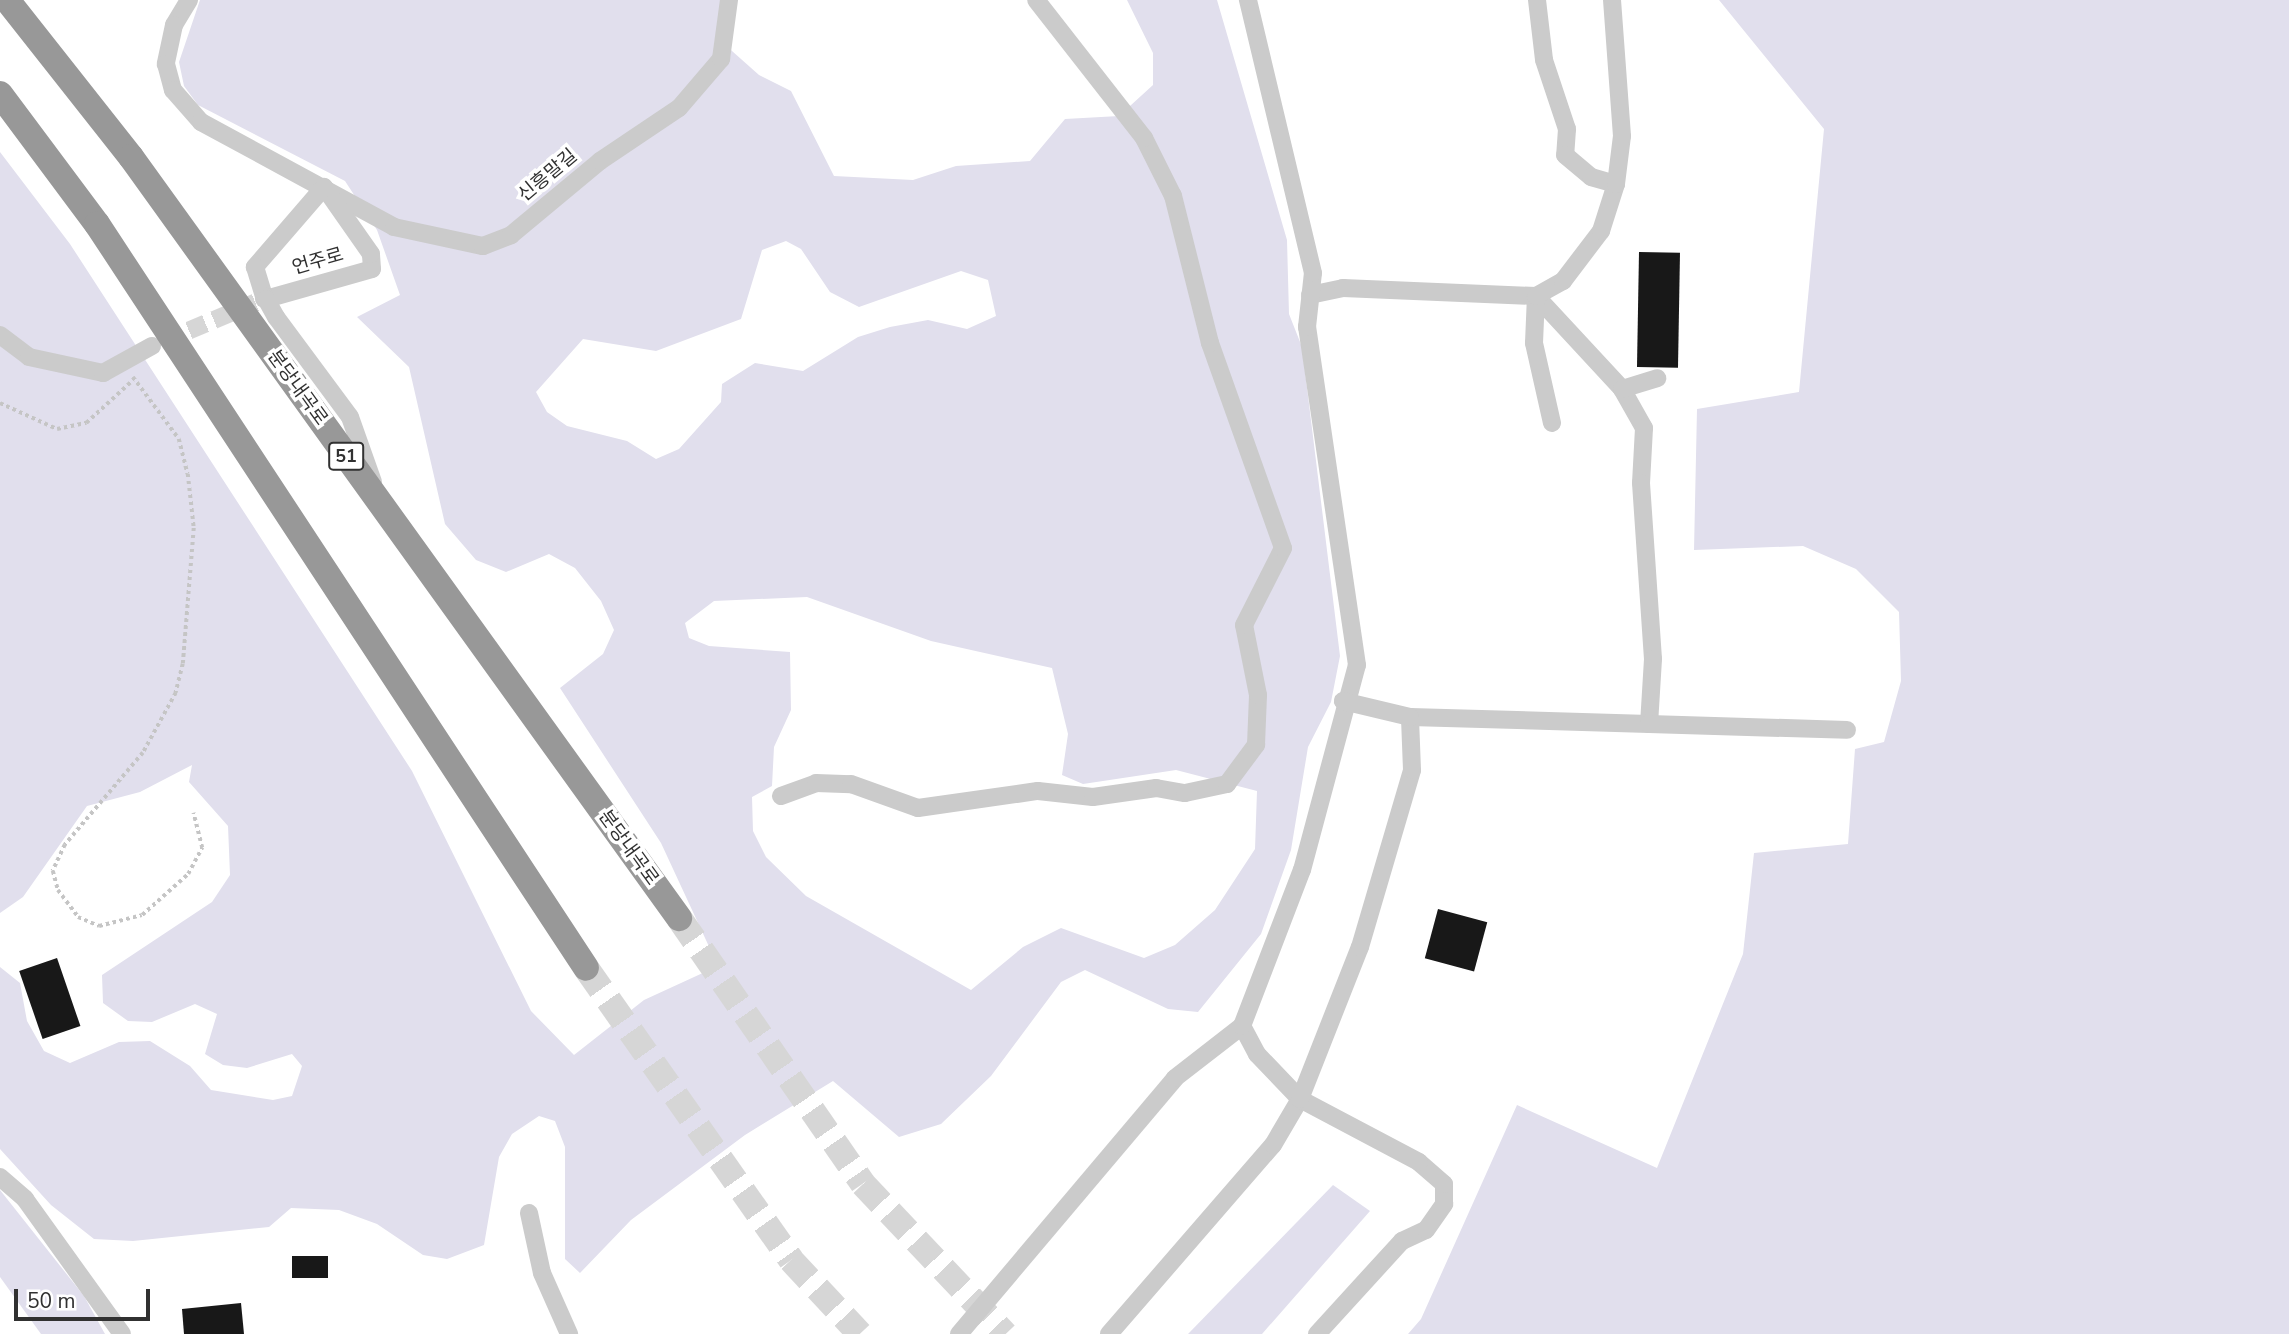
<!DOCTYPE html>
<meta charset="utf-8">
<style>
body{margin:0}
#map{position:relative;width:2289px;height:1334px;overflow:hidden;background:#fff;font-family:"Nunito Sans","Noto Sans KR",sans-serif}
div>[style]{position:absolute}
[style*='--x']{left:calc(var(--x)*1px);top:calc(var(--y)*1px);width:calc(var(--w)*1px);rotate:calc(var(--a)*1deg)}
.green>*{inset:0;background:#e1dfed}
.building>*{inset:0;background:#181818;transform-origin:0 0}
.minor-tunnel>*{height:18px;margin-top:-9px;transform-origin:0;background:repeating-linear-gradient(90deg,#d6d6d6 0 18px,transparent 0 27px)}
.highway-tunnel>*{height:26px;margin-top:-13px;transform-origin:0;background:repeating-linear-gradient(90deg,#d6d6d6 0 26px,transparent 0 39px)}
.path>*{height:3.5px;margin-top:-1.75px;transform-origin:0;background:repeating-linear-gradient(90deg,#c5c5c5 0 3.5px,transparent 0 7px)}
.minor>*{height:18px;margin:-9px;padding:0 9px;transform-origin:9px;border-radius:9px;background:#cbcbcb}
.highway>*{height:26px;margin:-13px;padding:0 13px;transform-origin:13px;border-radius:13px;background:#989898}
span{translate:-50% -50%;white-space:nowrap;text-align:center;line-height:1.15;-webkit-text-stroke:7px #fff;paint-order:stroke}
.shield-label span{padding:2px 5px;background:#fff;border:2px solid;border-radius:5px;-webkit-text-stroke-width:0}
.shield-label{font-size:18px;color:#313131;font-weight:700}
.street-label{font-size:19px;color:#313131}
.scale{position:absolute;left:14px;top:1289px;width:136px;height:32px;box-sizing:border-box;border:4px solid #313131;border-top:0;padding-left:9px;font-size:21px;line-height:24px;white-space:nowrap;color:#313131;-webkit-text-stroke:5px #fff;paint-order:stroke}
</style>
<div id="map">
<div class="green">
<i style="clip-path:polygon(evenodd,200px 0,731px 0,723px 43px,759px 75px,791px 91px,834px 176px,913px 180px,956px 166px,1030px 161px,1065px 119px,1119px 116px,1153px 85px,1153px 53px,1127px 0,1217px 0,1287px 240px,1289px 314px,1302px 347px,1340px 656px,1331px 702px,1308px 747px,1291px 850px,1261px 934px,1198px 1012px,1168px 1009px,1085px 970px,1061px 982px,991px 1076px,941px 1124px,899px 1137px,833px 1081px,745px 1135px,631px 1220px,580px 1273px,565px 1259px,565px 1147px,555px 1121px,539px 1116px,512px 1134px,499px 1157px,484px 1245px,447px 1259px,423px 1255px,377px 1224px,339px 1210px,291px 1208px,269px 1227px,133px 1241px,94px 1239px,51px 1205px,0 1149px,0 967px,20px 983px,27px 1021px,44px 1051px,70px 1063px,119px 1042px,150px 1041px,190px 1066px,211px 1090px,273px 1100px,292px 1096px,302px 1066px,292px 1054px,247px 1068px,223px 1065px,205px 1054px,217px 1014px,195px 1004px,152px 1022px,128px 1021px,103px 1003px,102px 975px,212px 902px,230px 875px,228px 826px,189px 782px,192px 765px,140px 792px,87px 806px,23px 897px,0 913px,0 152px,70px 244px,412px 771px,531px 1011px,574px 1055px,644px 1000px,718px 966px,661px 843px,560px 688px,603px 654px,614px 630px,601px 601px,575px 568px,549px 554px,506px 572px,476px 560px,445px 524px,409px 367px,357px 317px,400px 295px,377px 230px,345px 181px,198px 105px,184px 86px,179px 62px,200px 0,786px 241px,801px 249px,830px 292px,859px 307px,961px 271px,988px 280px,996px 316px,967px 329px,928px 320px,890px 327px,858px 337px,803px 371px,755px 363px,722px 384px,721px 402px,679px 449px,656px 459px,627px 441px,567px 426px,547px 412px,536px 392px,583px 339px,656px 351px,741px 319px,762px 250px,786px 241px,200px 0,807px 597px,931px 641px,1052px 668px,1068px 734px,1062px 775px,1083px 784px,1176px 770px,1257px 791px,1255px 849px,1215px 910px,1175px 945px,1144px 958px,1061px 928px,1023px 947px,971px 990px,806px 896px,766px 857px,753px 831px,752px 797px,772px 786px,774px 747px,791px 710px,790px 652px,709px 646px,689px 638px,685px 623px,714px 601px,807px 597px)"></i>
<i style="clip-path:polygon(1719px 0,2289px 0,2289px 1334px,1408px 1334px,1421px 1319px,1517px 1105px,1657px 1168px,1743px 954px,1754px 853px,1848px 844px,1855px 749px,1884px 742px,1901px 681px,1899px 612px,1856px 569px,1803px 546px,1694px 550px,1697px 409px,1799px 392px,1824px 129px)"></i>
<i style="clip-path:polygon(1333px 1185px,1370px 1211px,1262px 1334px,1188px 1334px)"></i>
<i style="clip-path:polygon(0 1190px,84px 1296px,105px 1334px,41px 1334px,0 1277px)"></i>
</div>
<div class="building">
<i style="left:1639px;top:252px;width:41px;height:115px;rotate:1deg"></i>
<i style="left:1438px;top:909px;width:51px;height:51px;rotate:15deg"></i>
<i style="left:57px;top:958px;width:72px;height:40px;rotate:71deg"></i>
<i style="left:292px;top:1256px;width:36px;height:22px"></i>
<i style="clip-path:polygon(241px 1303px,244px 1334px,184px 1334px,182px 1309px)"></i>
</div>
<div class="minor-tunnel">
<i style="--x:164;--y:341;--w:108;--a:-22.8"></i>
</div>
<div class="highway-tunnel">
<i style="--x:679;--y:918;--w:323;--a:55.3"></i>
<i style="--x:863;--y:1184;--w:207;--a:46.6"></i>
<i style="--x:586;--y:968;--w:357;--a:54.9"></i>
<i style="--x:791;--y:1260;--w:101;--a:47"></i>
</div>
<div class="path">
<i style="--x:133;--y:377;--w:77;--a:53.4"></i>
<i style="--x:179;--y:439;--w:36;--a:76"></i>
<i style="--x:188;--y:474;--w:54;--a:83.7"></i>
<i style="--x:194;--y:528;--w:136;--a:94.6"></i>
<i style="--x:183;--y:664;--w:30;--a:104"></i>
<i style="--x:176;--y:693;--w:68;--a:118.8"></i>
<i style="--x:143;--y:753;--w:121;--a:130.3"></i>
<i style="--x:65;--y:845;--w:29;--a:115"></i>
<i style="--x:53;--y:871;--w:20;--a:75"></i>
<i style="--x:58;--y:890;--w:34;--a:53"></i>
<i style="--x:78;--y:917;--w:23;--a:23"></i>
<i style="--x:99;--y:926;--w:44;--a:-14.3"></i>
<i style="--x:142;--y:915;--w:62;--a:-41.7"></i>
<i style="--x:188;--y:874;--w:30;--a:-62"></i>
<i style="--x:202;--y:848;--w:36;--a:-104"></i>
<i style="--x:0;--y:403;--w:63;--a:24.5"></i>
<i style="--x:57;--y:429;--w:30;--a:-12"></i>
<i style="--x:86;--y:423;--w:64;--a:-42.5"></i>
</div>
<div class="minor">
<i style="--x:189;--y:0;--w:29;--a:121"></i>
<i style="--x:174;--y:25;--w:40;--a:102"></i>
<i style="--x:166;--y:64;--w:27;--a:75"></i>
<i style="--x:173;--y:90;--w:43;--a:48.8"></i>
<i style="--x:201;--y:122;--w:220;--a:28.5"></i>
<i style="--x:394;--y:227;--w:91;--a:12.1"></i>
<i style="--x:483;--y:246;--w:30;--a:-21"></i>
<i style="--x:511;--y:235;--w:116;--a:-39.7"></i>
<i style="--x:600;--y:161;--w:95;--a:-33.9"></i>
<i style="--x:679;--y:108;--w:65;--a:-49.4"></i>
<i style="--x:721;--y:59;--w:60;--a:-82.3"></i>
<i style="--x:1537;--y:0;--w:60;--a:83.3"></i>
<i style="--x:1544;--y:60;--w:73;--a:71.6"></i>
<i style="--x:1567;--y:129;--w:26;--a:94"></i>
<i style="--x:1565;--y:155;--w:34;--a:40"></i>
<i style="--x:1591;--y:177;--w:26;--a:16"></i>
<i style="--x:1310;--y:295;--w:34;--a:-12"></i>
<i style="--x:1343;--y:288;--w:193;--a:2.4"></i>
<i style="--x:1536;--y:296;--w:127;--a:47.2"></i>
<i style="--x:1622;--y:389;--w:45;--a:60.6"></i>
<i style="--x:1644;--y:428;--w:55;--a:93.1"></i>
<i style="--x:1641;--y:483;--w:176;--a:86.1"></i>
<i style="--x:1653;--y:659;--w:65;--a:93.5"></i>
<i style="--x:1649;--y:724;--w:239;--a:-178.3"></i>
<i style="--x:264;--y:299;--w:2;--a:0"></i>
<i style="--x:266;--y:299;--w:110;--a:-15.8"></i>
<i style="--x:372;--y:269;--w:15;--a:-94"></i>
<i style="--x:371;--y:254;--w:82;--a:-125"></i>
<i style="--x:324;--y:187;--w:106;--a:130.8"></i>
<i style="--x:255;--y:267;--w:30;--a:73"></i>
<i style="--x:264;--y:296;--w:4;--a:56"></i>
<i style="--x:266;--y:299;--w:21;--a:61"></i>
<i style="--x:276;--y:317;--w:124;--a:53.5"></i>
<i style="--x:350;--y:417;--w:69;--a:70.5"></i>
<i style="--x:0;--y:335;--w:36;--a:37"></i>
<i style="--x:29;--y:357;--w:76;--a:12.2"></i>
<i style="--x:103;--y:373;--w:56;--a:-28.9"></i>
<i style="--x:1622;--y:389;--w:37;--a:-17"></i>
<i style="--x:1552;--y:423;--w:82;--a:-102.7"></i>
<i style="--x:1534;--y:343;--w:47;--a:-87.6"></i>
<i style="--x:1536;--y:296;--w:31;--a:-29"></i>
<i style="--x:1563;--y:281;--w:63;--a:-52.8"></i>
<i style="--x:1601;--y:231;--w:49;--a:-72.3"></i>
<i style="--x:1616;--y:184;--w:48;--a:-82.9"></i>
<i style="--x:1622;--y:136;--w:136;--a:-94.2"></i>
<i style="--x:1649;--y:724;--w:198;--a:1.7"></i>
<i style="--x:781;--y:796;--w:37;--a:-20"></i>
<i style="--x:816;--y:783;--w:35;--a:2"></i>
<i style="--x:851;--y:784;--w:71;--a:19.7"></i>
<i style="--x:918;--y:808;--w:121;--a:-8.1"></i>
<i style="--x:1038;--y:791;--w:55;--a:6.2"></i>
<i style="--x:1093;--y:797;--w:64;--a:-8.1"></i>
<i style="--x:1156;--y:788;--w:29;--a:10"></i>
<i style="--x:1185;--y:793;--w:43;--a:-12.1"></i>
<i style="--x:1227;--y:784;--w:49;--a:-53.4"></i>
<i style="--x:1256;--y:745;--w:50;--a:-87.7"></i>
<i style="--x:1258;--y:695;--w:71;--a:-101.3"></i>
<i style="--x:1244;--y:625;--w:86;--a:-63.1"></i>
<i style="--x:1283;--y:548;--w:218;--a:-109.6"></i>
<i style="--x:1210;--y:343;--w:152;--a:-104.1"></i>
<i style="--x:1173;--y:196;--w:65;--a:-116.6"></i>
<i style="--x:1144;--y:138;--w:175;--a:-128"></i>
<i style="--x:0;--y:1177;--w:33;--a:41"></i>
<i style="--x:25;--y:1199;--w:166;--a:54.3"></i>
<i style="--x:529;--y:1213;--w:61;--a:77.8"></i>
<i style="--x:542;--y:1273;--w:67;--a:66.1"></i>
<i style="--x:959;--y:1334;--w:335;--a:-49.8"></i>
<i style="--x:1175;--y:1078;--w:85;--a:-37.8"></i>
<i style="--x:1109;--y:1334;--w:250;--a:-49.1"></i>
<i style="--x:1273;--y:1145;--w:53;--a:-59.6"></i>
<i style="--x:1300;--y:1099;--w:62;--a:-133.7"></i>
<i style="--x:1257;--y:1054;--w:32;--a:-118"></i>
<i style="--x:1242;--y:1026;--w:167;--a:-69"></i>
<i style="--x:1302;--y:870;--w:212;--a:-75"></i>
<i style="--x:1357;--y:665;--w:342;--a:-98.4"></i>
<i style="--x:1307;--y:327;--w:54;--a:-83.7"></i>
<i style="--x:1313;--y:273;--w:281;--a:-103.4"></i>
<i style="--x:1317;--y:1334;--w:126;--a:-47.6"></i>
<i style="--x:1402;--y:1241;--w:26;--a:-25"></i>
<i style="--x:1426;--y:1230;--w:32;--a:-55"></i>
<i style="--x:1444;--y:1204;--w:20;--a:-90"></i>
<i style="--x:1444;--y:1184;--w:33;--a:-139"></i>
<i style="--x:1419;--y:1162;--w:135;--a:-152.1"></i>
<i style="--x:1300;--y:1099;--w:163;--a:-68.5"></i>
<i style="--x:1360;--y:947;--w:184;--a:-73.6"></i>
<i style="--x:1412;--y:770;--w:53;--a:-92.2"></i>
<i style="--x:1410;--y:717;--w:69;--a:-166.6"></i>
</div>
<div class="highway">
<i style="--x:7;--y:0;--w:200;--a:51.7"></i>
<i style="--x:131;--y:157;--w:938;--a:54.24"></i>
<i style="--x:0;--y:94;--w:162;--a:53.3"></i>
<i style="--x:97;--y:224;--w:890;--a:56.68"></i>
</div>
<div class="shield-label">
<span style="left:346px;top:456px">51</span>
</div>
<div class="street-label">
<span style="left:548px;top:176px;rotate:-40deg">신흥말길</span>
<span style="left:318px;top:262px;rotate:-16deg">언주로</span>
<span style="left:297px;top:388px;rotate:54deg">분당내곡로</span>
<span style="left:628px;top:848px;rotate:54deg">분당내곡로</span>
</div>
<div class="scale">50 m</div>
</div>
